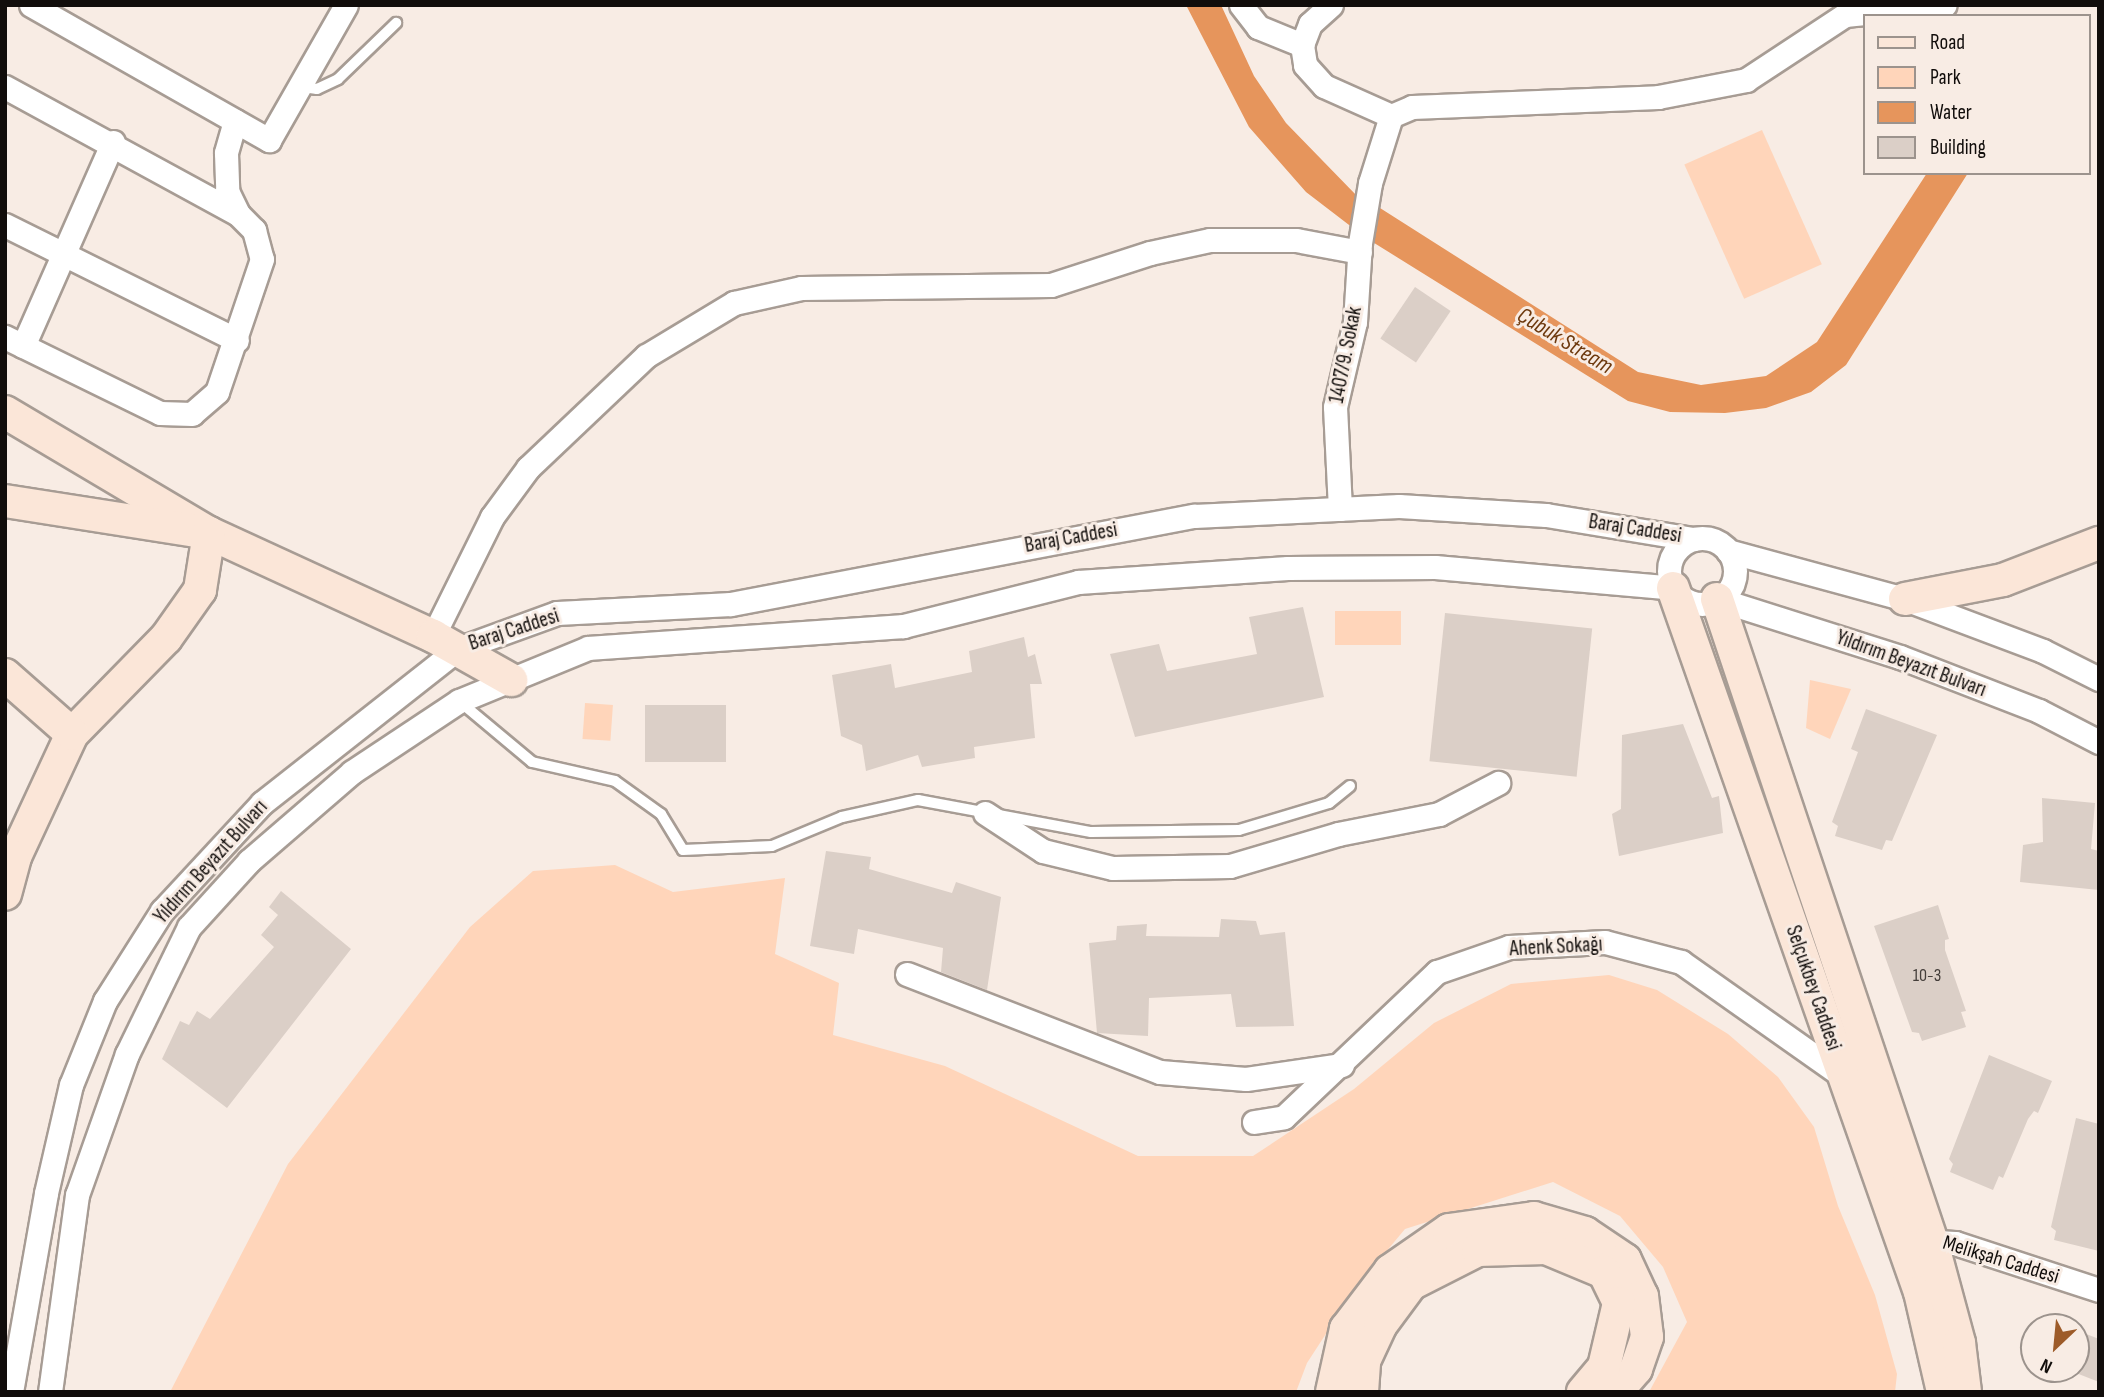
<!DOCTYPE html>
<meta charset="utf-8">
<style>
body{margin:0}
#map{position:relative;width:2104px;height:1397px;overflow:hidden;background:#f8ece4;font-family:"Sofia Sans Condensed",sans-serif}
div>[style]{position:absolute}
[style*='--x']{left:calc(var(--x)*1px);top:calc(var(--y)*1px);width:calc(var(--w)*1px);rotate:calc(var(--a)*1deg)}
.green>*{inset:0;background:#ffd5ba;transform-origin:0 0}
.water>*{inset:0;background:#e6955c}
.building>*{inset:0;background:#dbcfc7;transform-origin:0 0}
.roads{filter:drop-shadow(2px 0 #a79c94) drop-shadow(-2px 0 #a79c94) drop-shadow(0 2px #a79c94) drop-shadow(0 -2px #a79c94)}
.lane>*{height:10px;margin:-5px;padding:0 5px;transform-origin:5px;border-radius:5px;background:#fff}
.street>*{height:23px;margin:-11.5px;padding:0 11.5px;transform-origin:11.5px;border-radius:11.5px;background:#fff}
.street>.ring{margin:-11.5px;padding:0;box-sizing:content-box;background:none;border:23px solid #fff;border-radius:50%}
.secondary>*{height:32px;margin:-16px;padding:0 16px;transform-origin:16px;border-radius:16px;background:#fbe6d8}
span{translate:-50% -50%;white-space:nowrap;text-align:center;line-height:1.15;-webkit-text-stroke:6px #f8ece4;paint-order:stroke}
.number-label{font-size:18px;color:#443e3a}
.number-label span{-webkit-text-stroke-width:0}
.street-label{font-size:21px;color:#110d0b}
.water-label{font-size:23px;color:#6e3a0f;font-style:italic}
.frame{position:absolute;inset:0;border:7px solid #110d0b;pointer-events:none}
.legend{position:absolute;left:1863px;top:14px;width:228px;height:161px;box-sizing:border-box;background:#f8ece4;border:2px solid #9c938d;margin:0;padding:9px 12px;list-style:none;font-size:21px;color:#110d0b}
.legend li{display:flex;align-items:center;gap:14px;height:35px}
.legend b{width:35px;border:2px solid #9c938d}
.north{position:absolute;left:2020px;top:1313px;width:70px;height:70px;box-sizing:border-box;background:#f8ece4;border:2px solid #9c938d;border-radius:50%;rotate:206deg;font-size:19px;font-weight:700;line-height:28px;text-align:center;color:#110d0b}
.north::after{content:'';display:block;margin:auto;width:24px;height:32px;background:#9d5b29;clip-path:polygon(50% 0,100% 100%,50% 72%,0 100%)}
</style>
<div id="map">
<div class="green">
<i style="left:1762px;top:130px;width:147px;height:85px;rotate:66deg"></i>
<i style="left:1401px;top:611px;width:34px;height:66px;rotate:90deg"></i>
<i style="clip-path:polygon(1810px 680px,1851px 689px,1830px 739px,1806px 728px)"></i>
<i style="left:585px;top:703px;width:28px;height:36px;rotate:4deg"></i>
<i style="clip-path:polygon(615px 865px,673px 892px,785px 878px,775px 954px,839px 983px,833px 1035px,945px 1066px,1138px 1156px,1253px 1156px,1354px 1089px,1434px 1023px,1511px 984px,1609px 975px,1657px 990px,1728px 1034px,1778px 1077px,1814px 1127px,1838px 1206px,1875px 1295px,1897px 1374px,1895px 1392px,1649px 1392px,1687px 1322px,1663px 1267px,1620px 1216px,1553px 1182px,1405px 1229px,1355px 1289px,1307px 1363px,1296px 1392px,170px 1392px,288px 1164px,470px 927px,533px 871px)"></i>
</div>
<div class="water">
<i style="clip-path:polygon(1186px 5px,1221px 5px,1254px 76px,1286px 123px,1357px 196px,1353px 228px,1306px 192px,1249px 127px)"></i>
<i style="clip-path:polygon(1927px 173px,1968px 173px,1846px 365px,1811px 392px,1766px 408px,1725px 413px,1670px 412px,1628px 401px,1371px 241px,1380px 208px,1638px 372px,1701px 385px,1766px 376px,1817px 342px)"></i>
</div>
<div class="building">
<i style="left:1415px;top:287px;width:43px;height:62px;rotate:34deg"></i>
<i style="clip-path:polygon(1303px 607px,1324px 697px,1135px 737px,1110px 654px,1159px 644px,1167px 671px,1257px 654px,1249px 617px)"></i>
<i style="left:1445px;top:613px;width:148px;height:149px;rotate:6deg"></i>
<i style="clip-path:polygon(1024px 637px,1028px 657px,1035px 654px,1042px 684px,1030px 684px,1035px 738px,974px 747px,975px 758px,922px 767px,918px 755px,866px 771px,862px 745px,841px 736px,832px 675px,891px 664px,895px 688px,972px 672px,969px 651px)"></i>
<i style="left:726px;top:705px;width:57px;height:81px;rotate:90deg"></i>
<i style="clip-path:polygon(1866px 709px,1937px 735px,1892px 841px,1886px 840px,1882px 850px,1835px 836px,1838px 826px,1832px 822px,1858px 752px,1851px 749px)"></i>
<i style="clip-path:polygon(1683px 724px,1712px 798px,1719px 796px,1723px 833px,1619px 856px,1612px 814px,1621px 809px,1622px 735px)"></i>
<i style="clip-path:polygon(2042px 798px,2095px 803px,2091px 849px,2099px 851px,2099px 890px,2020px 882px,2023px 845px,2043px 842px)"></i>
<i style="clip-path:polygon(826px 851px,871px 857px,869px 869px,952px 893px,956px 882px,1001px 897px,987px 990px,941px 972px,943px 948px,858px 929px,854px 954px,810px 946px)"></i>
<i style="clip-path:polygon(281px 891px,351px 949px,227px 1108px,162px 1059px,180px 1021px,189px 1025px,197px 1011px,210px 1019px,274px 947px,261px 935px,278px 915px,269px 907px)"></i>
<i style="clip-path:polygon(1938px 905px,1949px 939px,1945px 940px,1945px 950px,1966px 1011px,1961px 1012px,1966px 1027px,1922px 1041px,1919px 1033px,1912px 1032px,1874px 926px)"></i>
<i style="clip-path:polygon(1221px 919px,1256px 921px,1260px 935px,1285px 932px,1294px 1026px,1236px 1027px,1231px 994px,1149px 998px,1148px 1036px,1097px 1033px,1089px 943px,1116px 940px,1117px 926px,1147px 924px,1146px 936px,1219px 937px)"></i>
<i style="clip-path:polygon(1989px 1055px,2052px 1081px,2038px 1113px,2034px 1111px,2028px 1119px,2003px 1178px,1999px 1176px,1993px 1190px,1950px 1172px,1953px 1164px,1949px 1159px)"></i>
<i style="clip-path:polygon(2076px 1118px,2099px 1124px,2099px 1251px,2054px 1240px,2056px 1231px,2051px 1227px)"></i>
<i style="clip-path:polygon(2076px 1330px,2099px 1339px,2099px 1382px,2076px 1373px)"></i>
</div>
<div class="roads">
<div class="lane">
<i style="--x:303;--y:87;--w:14;--a:8"></i>
<i style="--x:317;--y:89;--w:23;--a:-25"></i>
<i style="--x:338;--y:79;--w:81;--a:-44"></i>
<i style="--x:459;--y:701;--w:95;--a:39.9"></i>
<i style="--x:532;--y:762;--w:85;--a:12.9"></i>
<i style="--x:615;--y:781;--w:57;--a:35.7"></i>
<i style="--x:661;--y:814;--w:42;--a:58.6"></i>
<i style="--x:683;--y:850;--w:89;--a:-2.6"></i>
<i style="--x:772;--y:846;--w:76;--a:-22.5"></i>
<i style="--x:842;--y:817;--w:78;--a:-12.6"></i>
<i style="--x:918;--y:800;--w:176;--a:10.5"></i>
<i style="--x:1091;--y:832;--w:148;--a:-0.8"></i>
<i style="--x:1239;--y:830;--w:94;--a:-16.7"></i>
<i style="--x:1329;--y:803;--w:27;--a:-39"></i>
</div>
<div class="street">
<i style="--x:31;--y:5;--w:274;--a:29.6"></i>
<i style="--x:269;--y:140;--w:155;--a:-60.3"></i>
<i style="--x:1241;--y:5;--w:28;--a:52"></i>
<i style="--x:1258;--y:27;--w:48;--a:22.2"></i>
<i style="--x:1331;--y:5;--w:28;--a:138"></i>
<i style="--x:1310;--y:24;--w:22;--a:111"></i>
<i style="--x:1302;--y:45;--w:20;--a:81"></i>
<i style="--x:1305;--y:65;--w:28;--a:48"></i>
<i style="--x:1324;--y:86;--w:73;--a:24.1"></i>
<i style="--x:5;--y:87;--w:265;--a:28.6"></i>
<i style="--x:238;--y:214;--w:23;--a:45"></i>
<i style="--x:254;--y:230;--w:30;--a:75"></i>
<i style="--x:262;--y:259;--w:140;--a:108.7"></i>
<i style="--x:217;--y:392;--w:33;--a:139"></i>
<i style="--x:192;--y:414;--w:32;--a:-178"></i>
<i style="--x:160;--y:413;--w:173;--a:-153.9"></i>
<i style="--x:235;--y:121;--w:33;--a:106"></i>
<i style="--x:226;--y:153;--w:38;--a:88"></i>
<i style="--x:227;--y:191;--w:25;--a:64"></i>
<i style="--x:5;--y:225;--w:259;--a:26.4"></i>
<i style="--x:23;--y:346;--w:223;--a:-66.2"></i>
<i style="--x:1340;--y:509;--w:102;--a:-92.8"></i>
<i style="--x:1335;--y:407;--w:87;--a:-76.8"></i>
<i style="--x:1355;--y:322;--w:79;--a:-86.4"></i>
<i style="--x:1360;--y:243;--w:61;--a:-80.5"></i>
<i style="--x:1370;--y:183;--w:70;--a:-72.6"></i>
<i style="--x:1391;--y:116;--w:23;--a:-23"></i>
<i style="--x:1412;--y:107;--w:246;--a:-2.3"></i>
<i style="--x:1658;--y:97;--w:90;--a:-10.9"></i>
<i style="--x:1746;--y:80;--w:118;--a:-33.3"></i>
<i style="--x:1845;--y:15;--w:100;--a:-5.7"></i>
<i class="ring" style="left:1669px;top:538px;width:43px;height:43px"></i>
<i style="--x:1728;--y:551;--w:183;--a:15.2"></i>
<i style="--x:1905;--y:599;--w:147;--a:20.6"></i>
<i style="--x:2043;--y:651;--w:63;--a:26.6"></i>
<i style="--x:1717;--y:599;--w:192;--a:17.6"></i>
<i style="--x:1900;--y:657;--w:149;--a:21.2"></i>
<i style="--x:2039;--y:711;--w:68;--a:27.3"></i>
<i style="--x:433;--y:636;--w:133;--a:-63.6"></i>
<i style="--x:492;--y:517;--w:61;--a:-53.7"></i>
<i style="--x:528;--y:468;--w:163;--a:-43.5"></i>
<i style="--x:646;--y:356;--w:103;--a:-31.1"></i>
<i style="--x:734;--y:303;--w:69;--a:-12.6"></i>
<i style="--x:801;--y:288;--w:250;--a:-0.7"></i>
<i style="--x:1051;--y:285;--w:104;--a:-17.9"></i>
<i style="--x:1150;--y:253;--w:61;--a:-12.2"></i>
<i style="--x:1210;--y:240;--w:86;--a:0"></i>
<i style="--x:1296;--y:240;--w:65;--a:10.6"></i>
<i style="--x:985;--y:813;--w:69;--a:33.2"></i>
<i style="--x:1043;--y:851;--w:72;--a:13.7"></i>
<i style="--x:1113;--y:868;--w:117;--a:-1"></i>
<i style="--x:1230;--y:866;--w:113;--a:-16.5"></i>
<i style="--x:1338;--y:834;--w:103;--a:-11.2"></i>
<i style="--x:1439;--y:814;--w:67;--a:-27.7"></i>
<i style="--x:907;--y:974;--w:271;--a:21.2"></i>
<i style="--x:1160;--y:1072;--w:86;--a:4.7"></i>
<i style="--x:1246;--y:1079;--w:97;--a:-8.3"></i>
<i style="--x:1254;--y:1122;--w:30;--a:-9"></i>
<i style="--x:1284;--y:1117;--w:211;--a:-43.5"></i>
<i style="--x:1437;--y:972;--w:76;--a:-19.1"></i>
<i style="--x:1509;--y:947;--w:96;--a:-3"></i>
<i style="--x:1605;--y:942;--w:79;--a:14.7"></i>
<i style="--x:1681;--y:962;--w:203;--a:35.2"></i>
<i style="--x:1917;--y:1241;--w:38;--a:3"></i>
<i style="--x:1955;--y:1243;--w:151;--a:18.1"></i>
<i style="--x:11;--y:1392;--w:202;--a:-80"></i>
<i style="--x:46;--y:1193;--w:111;--a:-77"></i>
<i style="--x:71;--y:1085;--w:91;--a:-68"></i>
<i style="--x:105;--y:1001;--w:107;--a:-57.7"></i>
<i style="--x:162;--y:911;--w:147;--a:-47.2"></i>
<i style="--x:262;--y:803;--w:249;--a:-38.2"></i>
<i style="--x:458;--y:649;--w:105;--a:-20"></i>
<i style="--x:557;--y:613;--w:174;--a:-3"></i>
<i style="--x:731;--y:604;--w:471;--a:-10.8"></i>
<i style="--x:1194;--y:516;--w:205;--a:-2.8"></i>
<i style="--x:1399;--y:506;--w:147;--a:3.5"></i>
<i style="--x:1546;--y:515;--w:149;--a:9.3"></i>
<i style="--x:50;--y:1392;--w:199;--a:-82.2"></i>
<i style="--x:77;--y:1195;--w:150;--a:-70.5"></i>
<i style="--x:127;--y:1054;--w:141;--a:-64"></i>
<i style="--x:189;--y:927;--w:89;--a:-47.7"></i>
<i style="--x:249;--y:861;--w:136;--a:-40.8"></i>
<i style="--x:352;--y:772;--w:128;--a:-33.6"></i>
<i style="--x:459;--y:701;--w:139;--a:-22.3"></i>
<i style="--x:588;--y:648;--w:316;--a:-4"></i>
<i style="--x:903;--y:626;--w:180;--a:-14.1"></i>
<i style="--x:1078;--y:582;--w:210;--a:-3.8"></i>
<i style="--x:1288;--y:568;--w:147;--a:-0.4"></i>
<i style="--x:1435;--y:567;--w:239;--a:5"></i>
</div>
<div class="secondary">
<i style="--x:5;--y:412;--w:237;--a:30.7"></i>
<i style="--x:209;--y:533;--w:247;--a:24.7"></i>
<i style="--x:433;--y:636;--w:90;--a:29.4"></i>
<i style="--x:5;--y:501;--w:206;--a:8.9"></i>
<i style="--x:209;--y:533;--w:58;--a:99"></i>
<i style="--x:200;--y:590;--w:59;--a:125.3"></i>
<i style="--x:166;--y:638;--w:134;--a:134.4"></i>
<i style="--x:72;--y:734;--w:136;--a:114.9"></i>
<i style="--x:15;--y:857;--w:38;--a:105"></i>
<i style="--x:1673;--y:588;--w:746;--a:70.67"></i>
<i style="--x:1920;--y:1292;--w:103;--a:77"></i>
<i style="--x:1717;--y:599;--w:675;--a:71.51"></i>
<i style="--x:1931;--y:1239;--w:108;--a:74.9"></i>
<i style="--x:1959;--y:1343;--w:49;--a:83"></i>
<i style="--x:1905;--y:599;--w:100;--a:-11"></i>
<i style="--x:2003;--y:580;--w:103;--a:-21.1"></i>
<i style="--x:5;--y:675;--w:89;--a:41.4"></i>
<i style="--x:1332;--y:1392;--w:65;--a:-77.5"></i>
<i style="--x:1346;--y:1329;--w:73;--a:-52.8"></i>
<i style="--x:1390;--y:1271;--w:72;--a:-34.8"></i>
<i style="--x:1449;--y:1230;--w:86;--a:-8"></i>
<i style="--x:1534;--y:1218;--w:53;--a:16.4"></i>
<i style="--x:1585;--y:1233;--w:48;--a:34"></i>
<i style="--x:1625;--y:1260;--w:40;--a:65"></i>
<i style="--x:1642;--y:1296;--w:41;--a:83"></i>
<i style="--x:1647;--y:1337;--w:34;--a:109"></i>
<i style="--x:1636;--y:1369;--w:30;--a:131"></i>
<i style="--x:1362;--y:1392;--w:31;--a:-86"></i>
<i style="--x:1364;--y:1361;--w:38;--a:-65"></i>
<i style="--x:1380;--y:1326;--w:52;--a:-53.6"></i>
<i style="--x:1411;--y:1284;--w:75;--a:-26.9"></i>
<i style="--x:1478;--y:1250;--w:68;--a:-1.7"></i>
<i style="--x:1546;--y:1248;--w:63;--a:22.5"></i>
<i style="--x:1604;--y:1272;--w:34;--a:64"></i>
<i style="--x:1619;--y:1303;--w:66;--a:103.2"></i>
<i style="--x:1604;--y:1367;--w:33;--a:130"></i>
</div>
</div>
<div class="number-label">
<span style="left:1927px;top:976px">10-3</span>
</div>
<div class="street-label">
<span style="left:1346px;top:355px;rotate:-79deg">1407/9. Sokak</span>
<span style="left:1635px;top:529px;rotate:9deg">Baraj Caddesi</span>
<span style="left:1071px;top:538px;rotate:-10deg">Baraj Caddesi</span>
<span style="left:514px;top:630px;rotate:-18deg">Baraj Caddesi</span>
<span style="left:1911px;top:664px;rotate:20deg">Yıldırım Beyazıt Bulvarı</span>
<span style="left:211px;top:862px;rotate:-48deg">Yıldırım Beyazıt Bulvarı</span>
<span style="left:1556px;top:947px;rotate:-3deg">Ahenk Sokağı</span>
<span style="left:1813px;top:988px;rotate:71deg">Selçukbey Caddesi</span>
<span style="left:2001px;top:1260px;rotate:17deg">Melikşah Caddesi</span>
</div>
<div class="water-label">
<span style="left:1565px;top:341px;rotate:31deg">Çubuk Stream</span>
</div>
<div class="frame"></div>
<ul class="legend">
<li><b style="height:9px;background:#fbe6d8"></b>Road</li>
<li><b style="height:19px;background:#ffd5ba"></b>Park</li>
<li><b style="height:19px;background:#e6955c"></b>Water</li>
<li><b style="height:19px;background:#dbcfc7"></b>Building</li>
</ul>
<div class="north">N</div>
</div>
